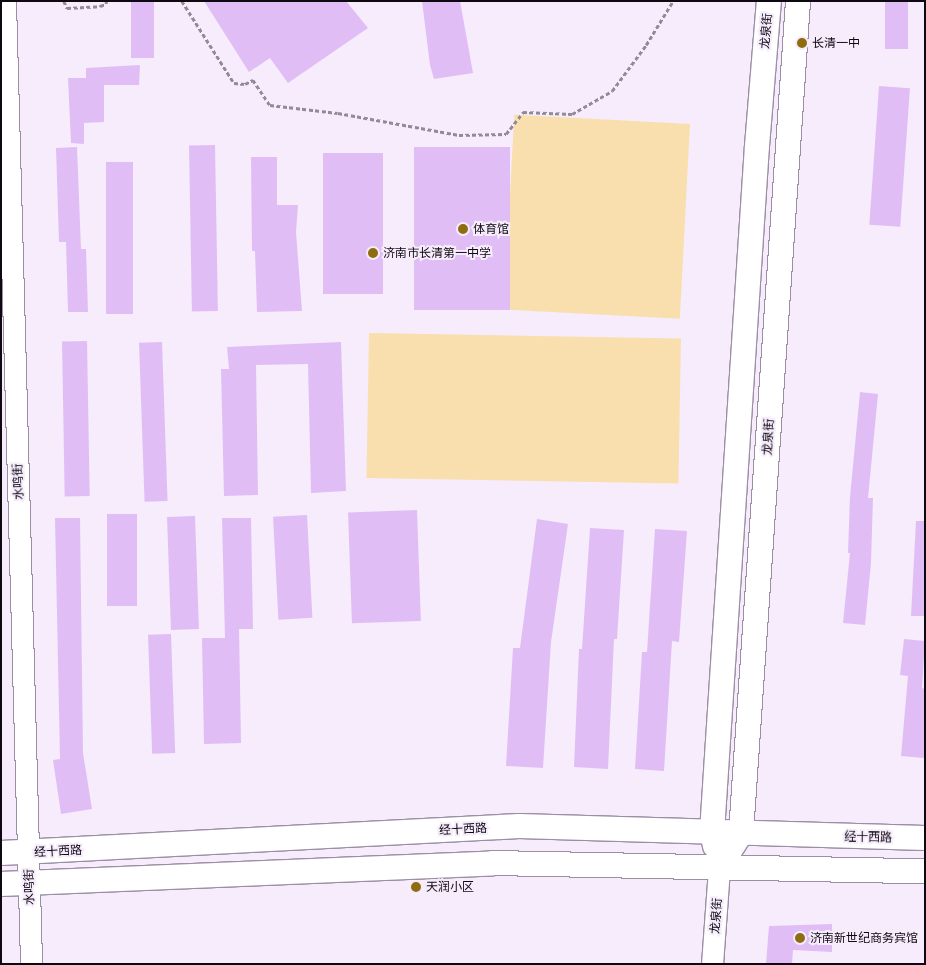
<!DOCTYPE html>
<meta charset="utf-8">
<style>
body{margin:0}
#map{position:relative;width:926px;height:965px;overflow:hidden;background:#f6ecfc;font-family:Ubuntu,"Noto Sans SC",sans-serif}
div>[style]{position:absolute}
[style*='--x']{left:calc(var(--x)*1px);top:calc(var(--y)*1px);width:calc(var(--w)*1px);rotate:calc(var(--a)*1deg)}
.green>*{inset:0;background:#f8dfad;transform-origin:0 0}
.building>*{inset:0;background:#e0bef5;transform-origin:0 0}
.path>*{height:2.5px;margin-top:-1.25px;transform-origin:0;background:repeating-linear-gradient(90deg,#928a96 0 4px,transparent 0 6.5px)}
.roads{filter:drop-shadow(1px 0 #9c8ea5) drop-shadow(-1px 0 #9c8ea5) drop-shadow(0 1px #9c8ea5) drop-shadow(0 -1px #9c8ea5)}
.secondary>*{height:21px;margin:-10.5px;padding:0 10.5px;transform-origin:10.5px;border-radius:10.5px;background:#fff}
.primary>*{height:24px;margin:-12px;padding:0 12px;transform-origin:12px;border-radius:12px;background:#fff}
.dots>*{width:14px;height:14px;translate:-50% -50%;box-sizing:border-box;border:2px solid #f6ecfc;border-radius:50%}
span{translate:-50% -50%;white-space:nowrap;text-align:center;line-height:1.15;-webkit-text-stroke:4px #f6ecfc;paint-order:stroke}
.street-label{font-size:12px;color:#0e0911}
.poi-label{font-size:12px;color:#0e0911}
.left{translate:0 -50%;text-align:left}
.frame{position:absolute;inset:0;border:2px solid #0e0911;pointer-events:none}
</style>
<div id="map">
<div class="green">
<i style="left:690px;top:124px;width:195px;height:176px;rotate:93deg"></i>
<i style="left:369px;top:333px;width:312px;height:145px;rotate:1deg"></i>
</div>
<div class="building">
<i style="left:131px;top:1px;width:23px;height:57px"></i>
<i style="clip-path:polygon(204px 1px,346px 1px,368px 28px,288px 83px,270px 58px,249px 72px)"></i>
<i style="clip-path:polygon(422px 1px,460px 1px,473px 73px,434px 79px,430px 65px)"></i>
<i style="left:885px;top:1px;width:23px;height:48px"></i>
<i style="clip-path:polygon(140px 65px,139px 85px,104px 85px,104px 122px,84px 123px,84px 144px,71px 143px,68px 78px,86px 78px,86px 68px)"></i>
<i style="left:879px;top:86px;width:31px;height:139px;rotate:4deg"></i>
<i style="left:215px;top:145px;width:166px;height:26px;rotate:89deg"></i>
<i style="clip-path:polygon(77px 147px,81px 249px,86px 249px,88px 312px,68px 312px,66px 242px,59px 242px,56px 148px)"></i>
<i style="left:414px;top:147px;width:96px;height:163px"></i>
<i style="left:383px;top:153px;width:141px;height:60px;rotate:90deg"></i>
<i style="clip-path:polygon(251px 157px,277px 157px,277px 205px,298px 205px,296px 232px,302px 311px,257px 312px,255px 251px,252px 251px)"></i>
<i style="left:106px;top:162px;width:27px;height:152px"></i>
<i style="left:87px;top:341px;width:155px;height:25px;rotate:89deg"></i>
<i style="left:162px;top:342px;width:159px;height:23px;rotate:88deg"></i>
<i style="clip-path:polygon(341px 342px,346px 491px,311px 493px,308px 364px,256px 365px,258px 495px,224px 496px,221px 369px,229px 369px,227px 347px)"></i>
<i style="clip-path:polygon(860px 392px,878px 394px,868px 498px,873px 498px,871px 563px,865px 625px,843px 623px,850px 553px,848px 553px,850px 497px)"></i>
<i style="left:417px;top:510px;width:111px;height:69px;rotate:88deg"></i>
<i style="left:107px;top:514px;width:30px;height:92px"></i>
<i style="left:307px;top:515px;width:103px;height:34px;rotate:87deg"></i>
<i style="left:195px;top:516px;width:113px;height:28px;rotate:88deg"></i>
<i style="clip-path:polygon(55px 518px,80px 518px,83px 753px,92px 809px,61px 814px,53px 760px,60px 759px)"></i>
<i style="clip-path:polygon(222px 518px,251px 518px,253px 629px,239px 629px,241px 743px,204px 744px,202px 638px,225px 638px)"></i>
<i style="clip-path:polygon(537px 519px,568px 524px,551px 642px,543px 768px,506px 766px,513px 648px,520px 648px)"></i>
<i style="clip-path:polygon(916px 521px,925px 521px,925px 616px,911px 616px)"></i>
<i style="clip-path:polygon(590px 528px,624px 530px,617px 639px,614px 639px,608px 769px,574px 767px,579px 649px,582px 649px)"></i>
<i style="clip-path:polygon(655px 529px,687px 531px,679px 642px,672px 641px,664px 771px,635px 769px,642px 652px,647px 652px)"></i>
<i style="left:171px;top:634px;width:119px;height:23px;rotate:88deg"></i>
<i style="clip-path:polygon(904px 639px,925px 641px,922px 688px,925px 689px,924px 758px,901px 756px,908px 676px,900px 675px)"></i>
<i style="clip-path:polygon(832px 924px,832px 952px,793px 950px,792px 964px,766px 964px,769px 926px)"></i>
</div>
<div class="path">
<i style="--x:64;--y:1;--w:8;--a:67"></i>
<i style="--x:67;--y:8;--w:33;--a:-3"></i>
<i style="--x:100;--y:6;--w:6;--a:-18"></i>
<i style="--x:106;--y:4;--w:3;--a:-90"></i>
<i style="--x:182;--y:1;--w:97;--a:57.6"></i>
<i style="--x:234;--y:83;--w:11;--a:5"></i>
<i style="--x:245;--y:84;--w:9;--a:-27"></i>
<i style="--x:253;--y:80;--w:30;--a:56"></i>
<i style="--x:270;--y:105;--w:68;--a:6.7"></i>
<i style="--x:338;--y:113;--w:123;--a:10.3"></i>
<i style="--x:459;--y:135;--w:47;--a:-1.2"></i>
<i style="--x:506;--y:134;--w:28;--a:-52"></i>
<i style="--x:523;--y:112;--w:49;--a:2.3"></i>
<i style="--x:572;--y:114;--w:46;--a:-29.9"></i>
<i style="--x:612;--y:91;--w:57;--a:-53.5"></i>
<i style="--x:646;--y:45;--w:52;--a:-58.5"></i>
</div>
<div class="roads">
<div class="secondary">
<i style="--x:5;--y:1;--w:963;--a:88.45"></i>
<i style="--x:712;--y:964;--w:96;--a:-85.8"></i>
</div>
<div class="primary">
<i style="--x:715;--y:846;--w:14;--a:-102"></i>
<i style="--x:712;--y:832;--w:687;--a:-86.25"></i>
<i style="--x:757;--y:146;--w:145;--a:-85.3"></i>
<i style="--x:1;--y:853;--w:519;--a:-2.98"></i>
<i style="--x:519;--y:826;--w:406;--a:1.7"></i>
<i style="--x:719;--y:868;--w:41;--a:-57.8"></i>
<i style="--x:741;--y:833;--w:834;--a:-86.08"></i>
<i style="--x:1;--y:884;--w:491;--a:-2.4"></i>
<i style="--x:492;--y:863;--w:433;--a:1.1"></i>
</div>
</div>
<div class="dots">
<i style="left:802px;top:43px;background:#8e6c0f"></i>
<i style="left:463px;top:229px;background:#8e6c0f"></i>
<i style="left:373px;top:253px;background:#8e6c0f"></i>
<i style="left:416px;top:887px;background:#8e6c0f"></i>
<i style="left:800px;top:938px;background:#8e6c0f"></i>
</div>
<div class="street-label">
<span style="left:766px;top:31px;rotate:-85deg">龙泉街</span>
<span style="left:768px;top:437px;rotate:-86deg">龙泉街</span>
<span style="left:18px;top:482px;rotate:-92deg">水鸣街</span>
<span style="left:463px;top:829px;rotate:-3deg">经十西路</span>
<span style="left:868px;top:837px;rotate:1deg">经十西路</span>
<span style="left:58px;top:851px;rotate:-3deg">经十西路</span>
<span style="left:29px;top:887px;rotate:-91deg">水鸣街</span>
<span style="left:716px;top:916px;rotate:-86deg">龙泉街</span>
</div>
<div class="poi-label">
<span class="left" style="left:812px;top:43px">长清一中</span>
<span class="left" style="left:473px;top:229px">体育馆</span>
<span class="left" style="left:383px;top:253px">济南市长清第一中学</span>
<span class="left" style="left:426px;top:887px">天润小区</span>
<span class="left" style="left:810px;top:938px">济南新世纪商务宾馆</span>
</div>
<div class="frame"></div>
</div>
